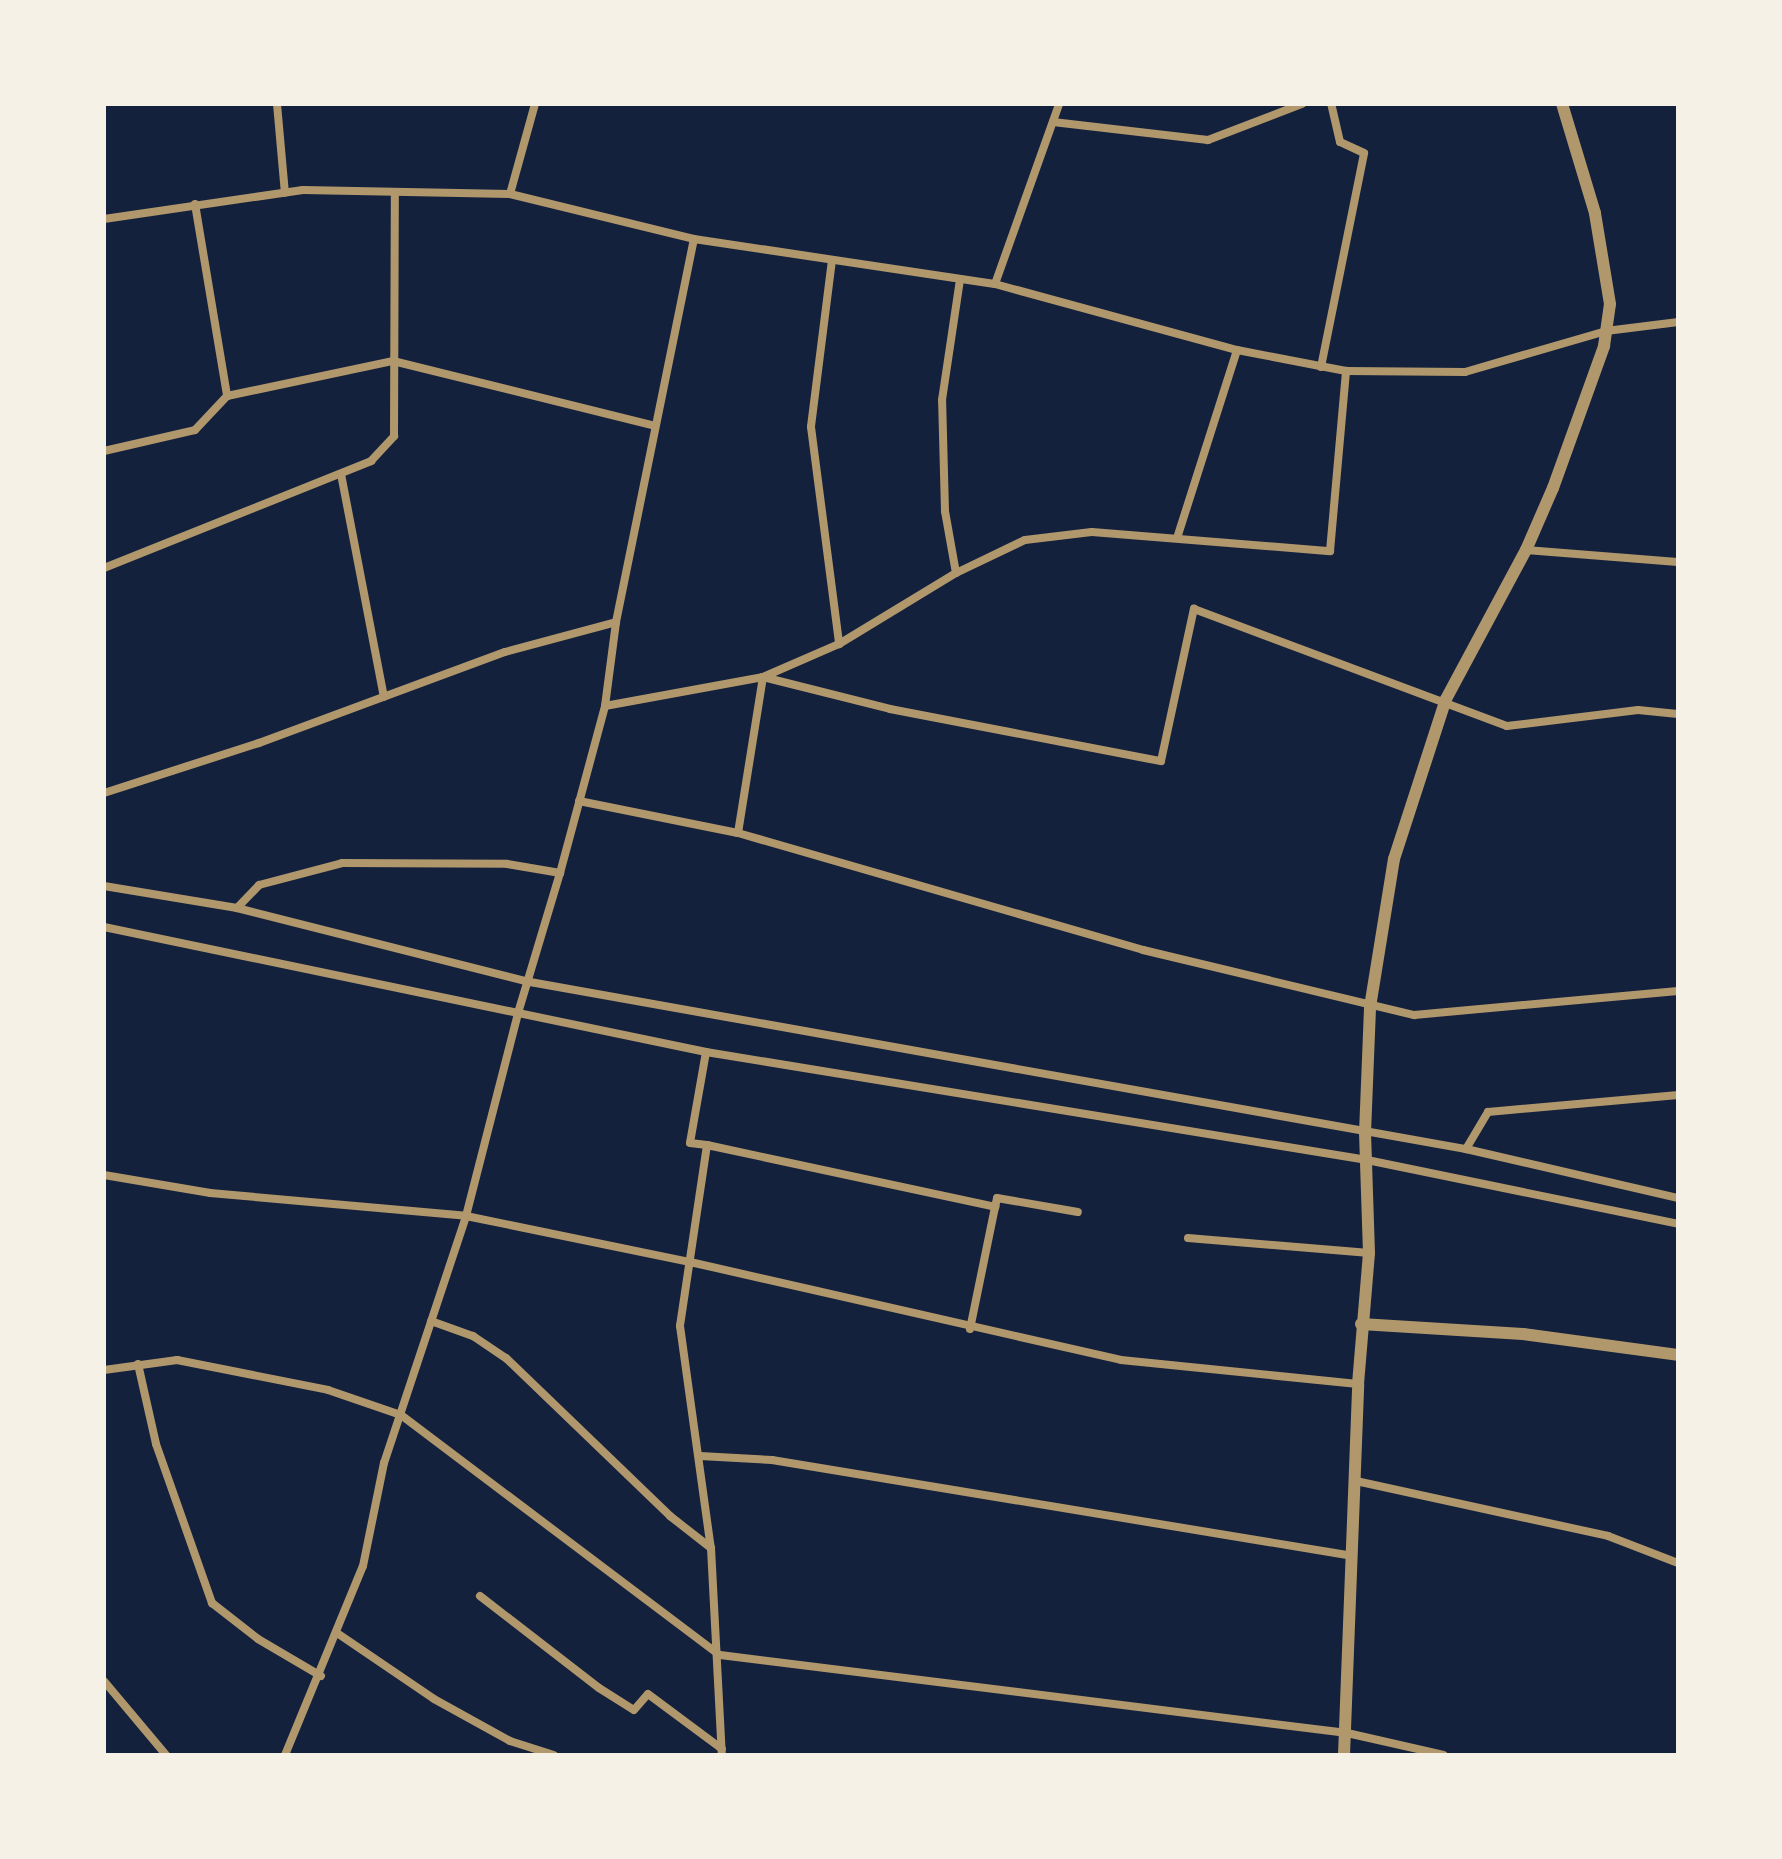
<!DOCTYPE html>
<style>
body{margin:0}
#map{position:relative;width:1782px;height:1859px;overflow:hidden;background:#14213d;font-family:"Sofia Sans Condensed",sans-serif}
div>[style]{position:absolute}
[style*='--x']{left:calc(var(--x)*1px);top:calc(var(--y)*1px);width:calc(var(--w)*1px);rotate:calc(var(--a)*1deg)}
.minor>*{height:8px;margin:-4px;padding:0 4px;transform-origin:4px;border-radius:4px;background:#b1986c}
.tertiary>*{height:12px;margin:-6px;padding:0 6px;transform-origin:6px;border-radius:6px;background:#b1986c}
span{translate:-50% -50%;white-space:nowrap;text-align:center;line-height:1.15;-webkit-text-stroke:8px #f6f1e7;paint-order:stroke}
.frame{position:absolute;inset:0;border:106px solid #f6f1e7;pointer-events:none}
</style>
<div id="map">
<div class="minor">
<i style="--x:277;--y:104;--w:89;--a:84.9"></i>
<i style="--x:1053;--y:122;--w:156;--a:6.6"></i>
<i style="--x:1208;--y:140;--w:101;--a:-21"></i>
<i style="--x:510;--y:194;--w:93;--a:-74.5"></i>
<i style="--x:195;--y:204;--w:195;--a:80.5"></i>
<i style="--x:104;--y:219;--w:201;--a:-8.3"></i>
<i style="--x:303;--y:190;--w:207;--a:1.1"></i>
<i style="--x:510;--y:194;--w:189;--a:13.7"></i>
<i style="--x:694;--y:239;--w:304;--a:8.5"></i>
<i style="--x:995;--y:284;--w:251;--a:15.3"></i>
<i style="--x:1237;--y:350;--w:111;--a:10.9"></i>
<i style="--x:1346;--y:371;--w:119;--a:0.5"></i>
<i style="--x:1465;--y:372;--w:147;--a:-16.2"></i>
<i style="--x:1606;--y:331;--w:73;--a:-7.1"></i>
<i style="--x:832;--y:260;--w:168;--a:97.2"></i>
<i style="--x:811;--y:427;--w:219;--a:82.6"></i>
<i style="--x:995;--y:284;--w:191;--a:-70.4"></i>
<i style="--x:1321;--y:367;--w:218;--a:-78.6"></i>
<i style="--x:1364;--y:153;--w:26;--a:-155"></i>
<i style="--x:1340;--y:142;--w:39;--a:-103"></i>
<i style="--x:104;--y:451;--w:93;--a:-13"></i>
<i style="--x:195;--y:430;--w:47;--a:-46.7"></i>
<i style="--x:227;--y:396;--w:170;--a:-11.9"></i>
<i style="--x:393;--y:361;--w:270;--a:13.9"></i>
<i style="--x:341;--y:474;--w:227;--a:79.1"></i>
<i style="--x:1178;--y:535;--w:194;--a:-72.3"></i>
<i style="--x:1526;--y:550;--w:152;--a:4.5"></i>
<i style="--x:104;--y:568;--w:288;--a:-21.8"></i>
<i style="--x:371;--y:461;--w:34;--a:-47"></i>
<i style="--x:394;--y:436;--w:244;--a:-89.8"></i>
<i style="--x:956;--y:573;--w:63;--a:-100.1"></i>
<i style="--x:945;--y:511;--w:111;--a:-91.5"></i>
<i style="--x:942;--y:400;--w:122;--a:-81.5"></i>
<i style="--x:605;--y:706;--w:161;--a:-10.4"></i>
<i style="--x:763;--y:677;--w:83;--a:-23.5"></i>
<i style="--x:839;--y:644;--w:137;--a:-31.3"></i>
<i style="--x:956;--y:573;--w:76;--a:-25.6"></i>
<i style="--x:1025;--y:540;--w:67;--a:-6.8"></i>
<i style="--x:1092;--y:532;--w:239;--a:4.6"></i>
<i style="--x:1330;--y:551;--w:181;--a:-84.9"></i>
<i style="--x:104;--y:793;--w:163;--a:-17.9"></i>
<i style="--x:259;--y:743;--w:262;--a:-20.3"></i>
<i style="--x:505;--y:652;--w:115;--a:-15.1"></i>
<i style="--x:579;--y:801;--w:162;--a:11.4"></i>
<i style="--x:738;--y:833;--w:422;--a:16.1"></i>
<i style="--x:1143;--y:950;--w:279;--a:13.5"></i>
<i style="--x:1414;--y:1015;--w:265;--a:-5.2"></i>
<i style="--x:738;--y:833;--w:158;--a:-80.9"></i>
<i style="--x:763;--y:677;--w:131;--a:14.1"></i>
<i style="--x:890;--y:709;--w:276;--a:10.9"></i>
<i style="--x:1161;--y:761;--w:156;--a:-77.8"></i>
<i style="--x:1194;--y:609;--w:334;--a:20.5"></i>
<i style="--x:1507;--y:726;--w:132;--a:-7"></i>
<i style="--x:1638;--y:710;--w:40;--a:5.7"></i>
<i style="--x:104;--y:886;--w:135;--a:9.4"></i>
<i style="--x:237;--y:908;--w:302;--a:14.2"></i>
<i style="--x:530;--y:982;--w:951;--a:10.12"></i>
<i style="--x:1466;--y:1149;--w:218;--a:13"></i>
<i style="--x:237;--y:908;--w:32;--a:-46"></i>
<i style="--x:259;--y:885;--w:86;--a:-14.8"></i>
<i style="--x:342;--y:863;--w:165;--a:0.3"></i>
<i style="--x:507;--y:864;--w:54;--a:9.6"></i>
<i style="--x:104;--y:927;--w:615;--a:11.73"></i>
<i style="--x:706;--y:1052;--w:670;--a:9.28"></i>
<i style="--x:1367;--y:1160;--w:318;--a:11.6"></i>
<i style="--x:706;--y:1052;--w:92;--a:100"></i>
<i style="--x:690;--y:1143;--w:17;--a:7"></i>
<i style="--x:707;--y:1145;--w:183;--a:98.5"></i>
<i style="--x:680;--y:1326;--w:224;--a:82.1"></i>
<i style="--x:711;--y:1548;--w:207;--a:87"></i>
<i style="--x:707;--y:1145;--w:295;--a:12.1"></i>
<i style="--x:995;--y:1207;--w:9;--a:-77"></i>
<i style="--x:997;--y:1198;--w:82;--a:9.8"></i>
<i style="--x:1466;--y:1149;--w:43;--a:-59.3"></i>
<i style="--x:1488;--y:1112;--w:191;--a:-5.1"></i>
<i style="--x:104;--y:1175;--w:108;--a:9.6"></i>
<i style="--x:210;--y:1193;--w:257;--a:5.1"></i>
<i style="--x:466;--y:1216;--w:229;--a:11.6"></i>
<i style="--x:690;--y:1262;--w:442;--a:12.8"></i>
<i style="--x:1121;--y:1360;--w:238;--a:5.8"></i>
<i style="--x:1188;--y:1238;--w:182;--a:4.7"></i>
<i style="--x:431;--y:1321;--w:45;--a:19.7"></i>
<i style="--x:473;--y:1336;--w:40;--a:34"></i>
<i style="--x:506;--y:1358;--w:228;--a:43.9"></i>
<i style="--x:670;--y:1516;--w:52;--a:38"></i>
<i style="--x:970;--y:1329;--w:125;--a:-78.4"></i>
<i style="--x:138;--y:1364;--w:82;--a:77.3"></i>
<i style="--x:156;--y:1444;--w:169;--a:70.6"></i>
<i style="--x:212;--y:1603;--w:58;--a:38"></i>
<i style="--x:258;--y:1639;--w:73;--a:30.4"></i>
<i style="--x:104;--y:1370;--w:74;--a:-7.8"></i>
<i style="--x:177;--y:1360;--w:154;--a:11.2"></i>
<i style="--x:328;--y:1390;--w:77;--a:18.9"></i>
<i style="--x:401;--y:1415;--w:399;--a:37"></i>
<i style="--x:720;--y:1655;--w:632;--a:7.09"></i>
<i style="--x:1347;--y:1733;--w:99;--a:12.8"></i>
<i style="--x:700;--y:1456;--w:72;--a:3.2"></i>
<i style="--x:772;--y:1460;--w:589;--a:9.38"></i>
<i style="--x:1356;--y:1481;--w:258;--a:12.3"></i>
<i style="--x:1608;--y:1536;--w:75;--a:21.1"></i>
<i style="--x:480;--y:1596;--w:150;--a:37.7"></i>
<i style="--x:599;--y:1688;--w:41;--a:32.2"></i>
<i style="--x:634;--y:1710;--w:21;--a:-49"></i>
<i style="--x:648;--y:1694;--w:92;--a:36.6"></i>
<i style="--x:337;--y:1633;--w:117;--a:34.2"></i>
<i style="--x:434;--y:1699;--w:87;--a:28.9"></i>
<i style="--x:510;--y:1741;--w:46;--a:17.7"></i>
<i style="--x:104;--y:1681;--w:97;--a:50"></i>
<i style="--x:285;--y:1755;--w:204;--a:-67.6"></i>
<i style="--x:363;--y:1566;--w:105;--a:-78.5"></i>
<i style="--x:384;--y:1463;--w:260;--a:-71.6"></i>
<i style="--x:466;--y:1216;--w:210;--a:-75.6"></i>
<i style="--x:518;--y:1013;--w:146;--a:-73.3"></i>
<i style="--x:560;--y:873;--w:173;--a:-74.9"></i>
<i style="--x:605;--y:706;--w:85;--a:-82.5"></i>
<i style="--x:616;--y:622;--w:391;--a:-78.5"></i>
</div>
<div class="tertiary">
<i style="--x:1361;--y:1324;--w:162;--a:3.5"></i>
<i style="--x:1523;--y:1334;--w:156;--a:7.7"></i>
<i style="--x:1344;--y:1755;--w:371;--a:-87.8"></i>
<i style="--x:1358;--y:1384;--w:131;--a:-85.2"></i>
<i style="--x:1369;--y:1253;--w:120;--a:-91.9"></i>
<i style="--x:1365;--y:1133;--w:126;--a:-87.7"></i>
<i style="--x:1370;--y:1007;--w:150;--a:-80.8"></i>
<i style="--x:1394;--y:859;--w:168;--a:-72"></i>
<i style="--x:1446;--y:699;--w:169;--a:-61.8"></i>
<i style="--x:1526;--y:550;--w:68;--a:-66.5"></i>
<i style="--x:1553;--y:488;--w:151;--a:-70.2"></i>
<i style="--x:1604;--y:346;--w:42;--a:-81.9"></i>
<i style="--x:1610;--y:304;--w:92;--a:-99.4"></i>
<i style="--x:1595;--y:213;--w:114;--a:-106.8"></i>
</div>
<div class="frame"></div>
</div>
